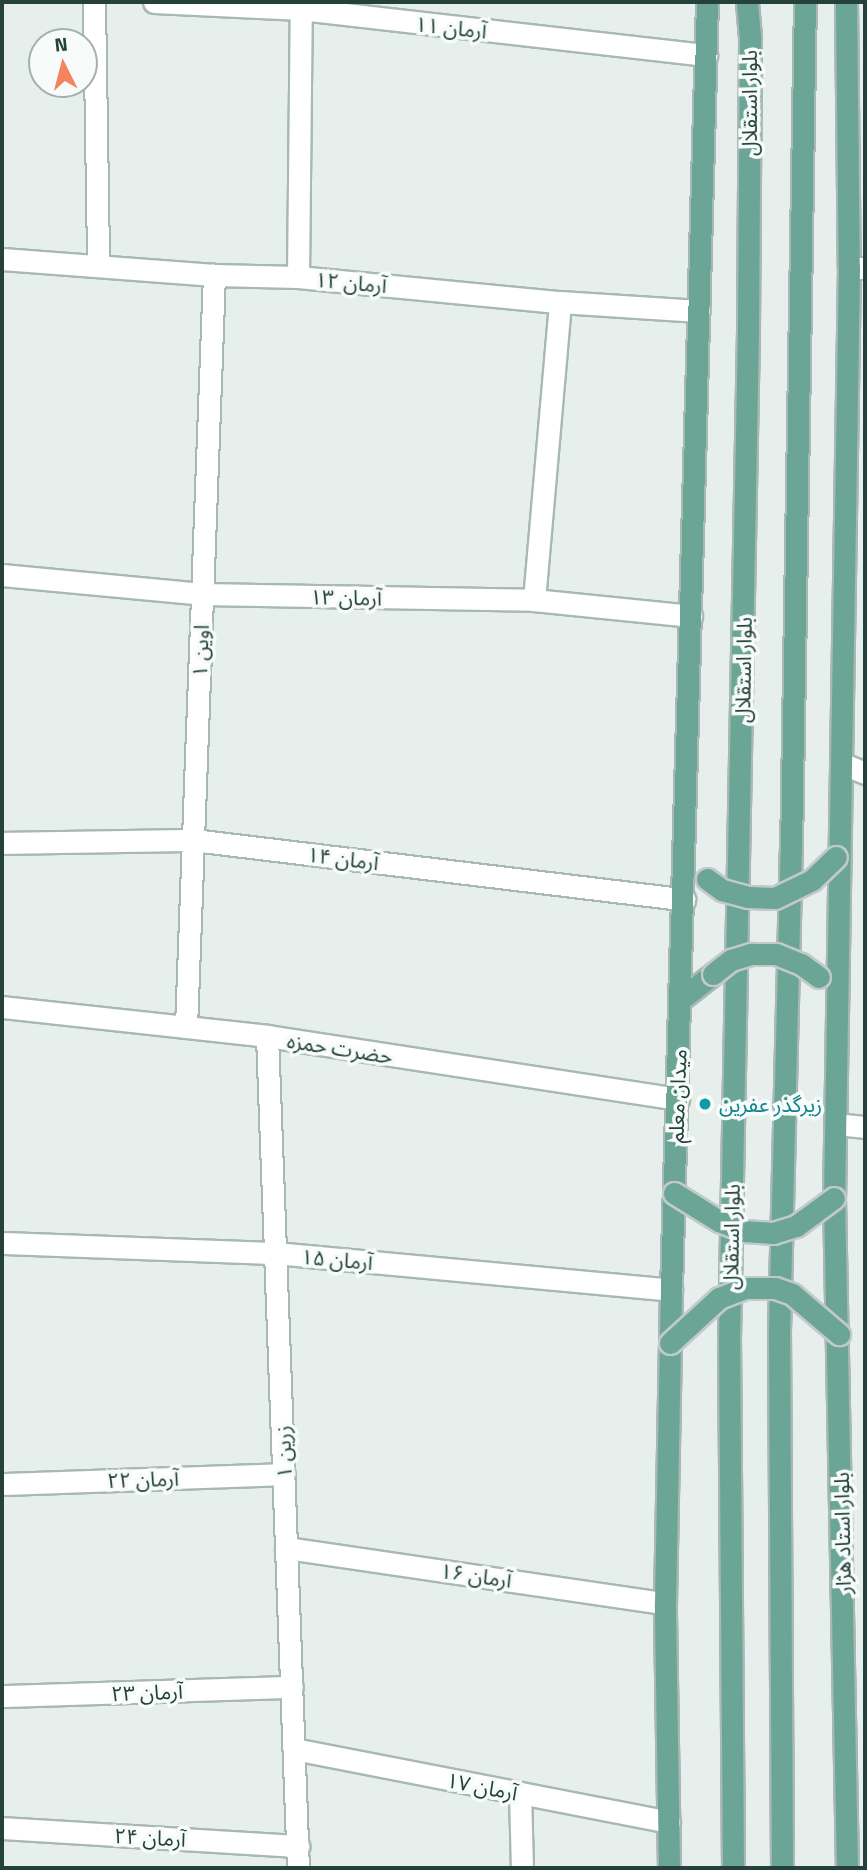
<!DOCTYPE html>
<meta charset="utf-8">
<style>
body{margin:0}
#map{position:relative;width:867px;height:1870px;overflow:hidden;background:#e6efeb;font-family:"Titillium Web","Noto Sans Arabic",sans-serif}
div>[style]{position:absolute}
[style*='--x']{left:calc(var(--x)*1px);top:calc(var(--y)*1px);width:calc(var(--w)*1px);rotate:calc(var(--a)*1deg)}
.roads{filter:drop-shadow(2px 0 #a8b8b2) drop-shadow(-2px 0 #a8b8b2) drop-shadow(0 2px #a8b8b2) drop-shadow(0 -2px #a8b8b2)}
.minor>*{height:21px;margin:-10.5px;padding:0 10.5px;transform-origin:10.5px;border-radius:10.5px;background:#fff}
.major>*{height:21px;margin:-10.5px;padding:0 10.5px;transform-origin:10.5px;border-radius:10.5px;background:#6aa596}
.bridges{filter:drop-shadow(2px 0 #c2cac8) drop-shadow(-2px 0 #c2cac8) drop-shadow(0 2px #c2cac8) drop-shadow(0 -2px #c2cac8)}
.major-bridge>*{height:21px;margin:-10.5px;padding:0 10.5px;transform-origin:10.5px;border-radius:10.5px;background:#6aa596}
.dots>*{width:19px;height:19px;translate:-50% -50%;box-sizing:border-box;border:4px solid #f7fbf9;border-radius:50%}
span{translate:-50% -50%;white-space:nowrap;text-align:center;line-height:1.15;-webkit-text-stroke:7px #f7fbf9;paint-order:stroke}
.street-label{font-size:21px;color:#24423a}
.culture-label{font-size:21px;color:#0d838f}
.left{translate:0 -50%;text-align:left}
.frame{position:absolute;inset:0;border:4px solid #24423a;pointer-events:none}
.north{position:absolute;left:28px;top:28px;width:70px;height:70px;box-sizing:border-box;background:#f7fbf9;border:2px solid #a3b1ad;border-radius:50%;rotate:354deg;font-size:19px;font-weight:700;line-height:28px;text-align:center;color:#24423a}
.north::after{content:'';display:block;margin:auto;width:24px;height:32px;background:#f4845f;clip-path:polygon(50% 0,100% 100%,50% 72%,0 100%)}
</style>
<div id="map">
<div class="roads">
<div class="minor">
<i style="--x:94;--y:2;--w:263;--a:89.1"></i>
<i style="--x:154;--y:2;--w:147;--a:2.7"></i>
<i style="--x:301;--y:9;--w:408;--a:6.5"></i>
<i style="--x:2;--y:259;--w:213;--a:4.3"></i>
<i style="--x:214;--y:275;--w:84;--a:1.4"></i>
<i style="--x:298;--y:277;--w:263;--a:5.5"></i>
<i style="--x:560;--y:302;--w:139;--a:3.7"></i>
<i style="--x:849;--y:268;--w:16;--a:0"></i>
<i style="--x:298;--y:277;--w:268;--a:-89.4"></i>
<i style="--x:2;--y:575;--w:201;--a:5.4"></i>
<i style="--x:202;--y:594;--w:332;--a:1"></i>
<i style="--x:534;--y:600;--w:158;--a:5.8"></i>
<i style="--x:534;--y:600;--w:299;--a:-85"></i>
<i style="--x:843;--y:764;--w:24;--a:22"></i>
<i style="--x:2;--y:843;--w:191;--a:-0.9"></i>
<i style="--x:193;--y:840;--w:495;--a:6.9"></i>
<i style="--x:2;--y:1007;--w:267;--a:6.2"></i>
<i style="--x:267;--y:1036;--w:416;--a:8.7"></i>
<i style="--x:186;--y:1027;--w:753;--a:-87.87"></i>
<i style="--x:267;--y:1036;--w:833;--a:87.87"></i>
<i style="--x:836;--y:1124;--w:29;--a:6"></i>
<i style="--x:2;--y:1243;--w:273;--a:2.1"></i>
<i style="--x:275;--y:1253;--w:398;--a:5.3"></i>
<i style="--x:2;--y:1484;--w:282;--a:-2"></i>
<i style="--x:286;--y:1548;--w:383;--a:8.3"></i>
<i style="--x:2;--y:1696;--w:290;--a:-1.8"></i>
<i style="--x:294;--y:1749;--w:382;--a:11"></i>
<i style="--x:520;--y:1793;--w:75;--a:88.5"></i>
<i style="--x:2;--y:1828;--w:297;--a:3.5"></i>
</div>
<div class="major">
<i style="--x:846;--y:2;--w:266;--a:89.4"></i>
<i style="--x:849;--y:268;--w:930;--a:90.92"></i>
<i style="--x:834;--y:1198;--w:670;--a:88.89"></i>
<i style="--x:681;--y:999;--w:41;--a:-38"></i>
<i style="--x:669;--y:1868;--w:265;--a:-90.9"></i>
<i style="--x:665;--y:1603;--w:313;--a:-88.9"></i>
<i style="--x:671;--y:1290;--w:1289;--a:-88.4"></i>
<i style="--x:733;--y:1868;--w:529;--a:-90.43"></i>
<i style="--x:729;--y:1339;--w:1011;--a:-88.92"></i>
<i style="--x:748;--y:328;--w:291;--a:-89.6"></i>
<i style="--x:750;--y:37;--w:35;--a:-95"></i>
<i style="--x:782;--y:1868;--w:537;--a:-90.32"></i>
<i style="--x:779;--y:1331;--w:480;--a:-88.6"></i>
<i style="--x:791;--y:851;--w:849;--a:-89.06"></i>
</div>
</div>
<div class="bridges">
<div class="major-bridge">
<i style="--x:707;--y:879;--w:19;--a:36"></i>
<i style="--x:722;--y:890;--w:27;--a:15"></i>
<i style="--x:748;--y:897;--w:27;--a:2"></i>
<i style="--x:775;--y:898;--w:41;--a:-25.9"></i>
<i style="--x:812;--y:880;--w:33;--a:-44"></i>
<i style="--x:713;--y:974;--w:23;--a:-38"></i>
<i style="--x:731;--y:960;--w:21;--a:-17"></i>
<i style="--x:751;--y:954;--w:25;--a:0"></i>
<i style="--x:776;--y:954;--w:27;--a:22"></i>
<i style="--x:801;--y:964;--w:22;--a:36"></i>
<i style="--x:674;--y:1193;--w:53;--a:31.9"></i>
<i style="--x:719;--y:1221;--w:27;--a:22"></i>
<i style="--x:744;--y:1231;--w:29;--a:4"></i>
<i style="--x:773;--y:1233;--w:24;--a:-17"></i>
<i style="--x:796;--y:1226;--w:47;--a:-36.4"></i>
<i style="--x:670;--y:1343;--w:67;--a:-42.6"></i>
<i style="--x:719;--y:1298;--w:28;--a:-21"></i>
<i style="--x:745;--y:1288;--w:30;--a:0"></i>
<i style="--x:775;--y:1288;--w:18;--a:19"></i>
<i style="--x:792;--y:1294;--w:62;--a:40.4"></i>
</div>
</div>
<div class="dots">
<i style="left:705px;top:1104px;background:#0f9aa8"></i>
</div>
<div class="street-label">
<span style="left:451px;top:27px;rotate:6deg">آرمان ۱۱</span>
<span style="left:749px;top:103px;rotate:-90deg">بلوار استقلال</span>
<span style="left:351px;top:282px;rotate:5deg">آرمان ۱۲</span>
<span style="left:346px;top:597px;rotate:1deg">آرمان ۱۳</span>
<span style="left:200px;top:651px;rotate:-88deg">اوین ۱</span>
<span style="left:743px;top:670px;rotate:-89deg">بلوار استقلال</span>
<span style="left:343px;top:858px;rotate:7deg">آرمان ۱۴</span>
<span style="left:340px;top:1048px;rotate:9deg">حضرت حمزه</span>
<span style="left:677px;top:1096px;rotate:-88deg">میدان معلم</span>
<span style="left:731px;top:1237px;rotate:-89deg">بلوار استقلال</span>
<span style="left:337px;top:1259px;rotate:5deg">آرمان ۱۵</span>
<span style="left:283px;top:1452px;rotate:-92deg">زرین ۱</span>
<span style="left:143px;top:1479px;rotate:-2deg">آرمان ۲۲</span>
<span style="left:842px;top:1533px;rotate:-91deg">بلوار استاد هژار</span>
<span style="left:476px;top:1575px;rotate:8deg">آرمان ۱۶</span>
<span style="left:147px;top:1692px;rotate:-2deg">آرمان ۲۳</span>
<span style="left:482px;top:1786px;rotate:11deg">آرمان ۱۷</span>
<span style="left:150px;top:1837px;rotate:3deg">آرمان ۲۴</span>
</div>
<div class="culture-label">
<span class="left" style="left:719px;top:1104px">زیرگذر عفرین</span>
</div>
<div class="frame"></div>
<div class="north">N</div>
</div>
